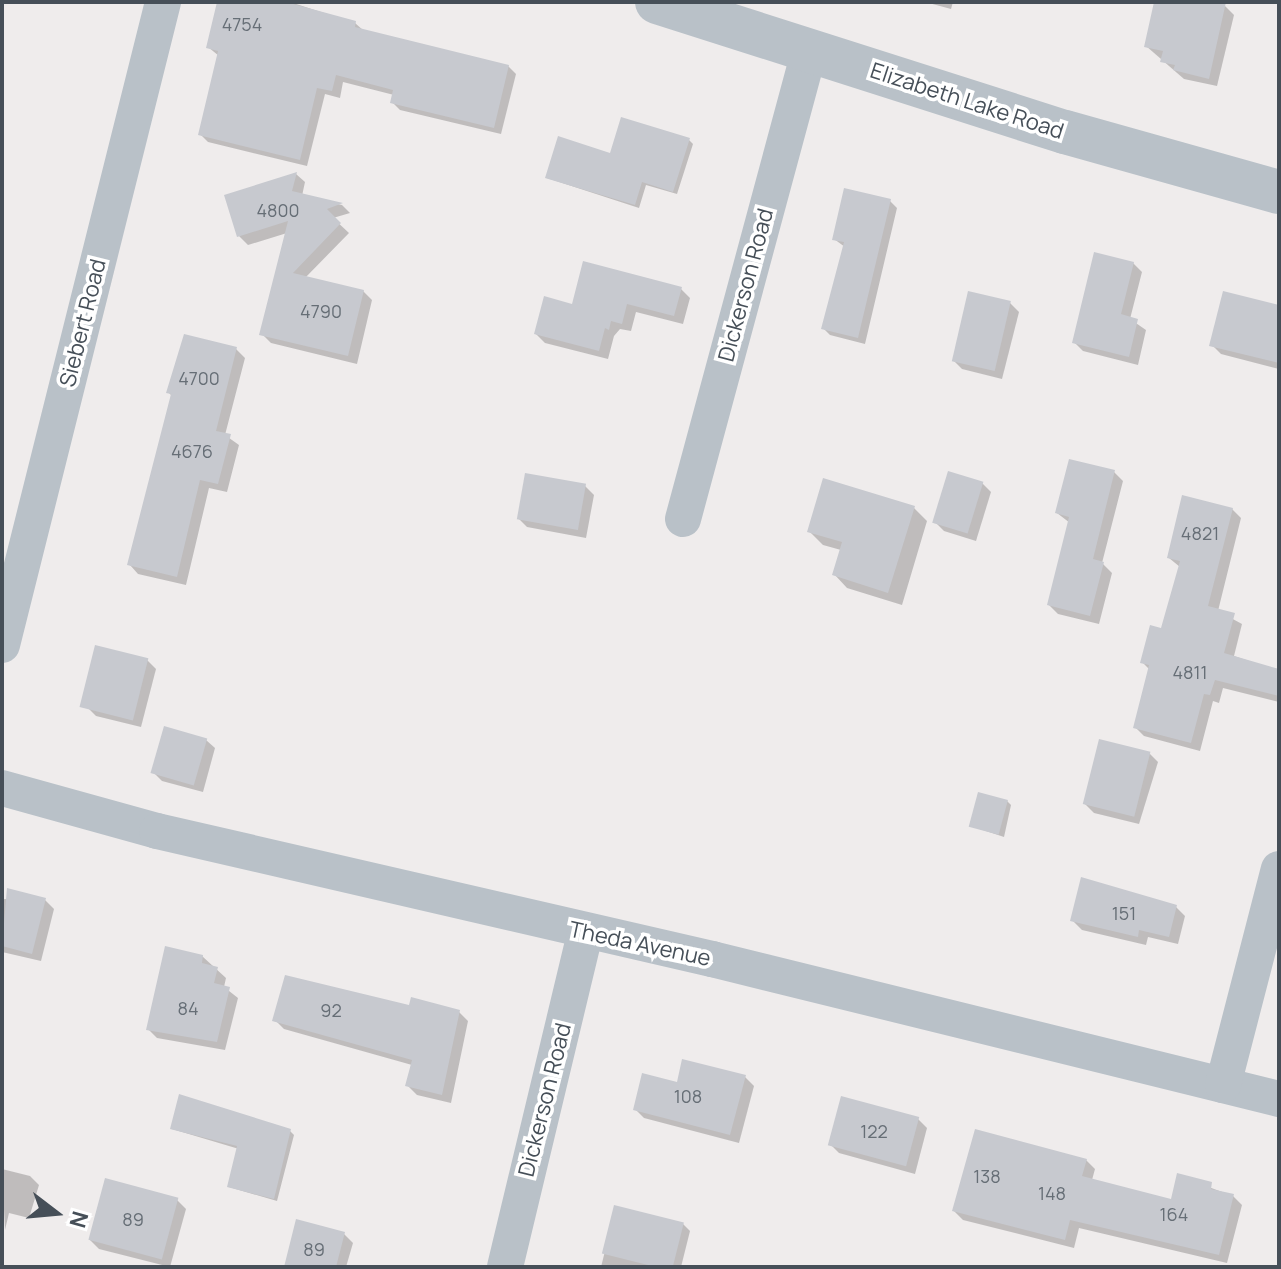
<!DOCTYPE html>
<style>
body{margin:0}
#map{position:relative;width:1281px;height:1269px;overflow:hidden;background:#efecec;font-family:Manrope,sans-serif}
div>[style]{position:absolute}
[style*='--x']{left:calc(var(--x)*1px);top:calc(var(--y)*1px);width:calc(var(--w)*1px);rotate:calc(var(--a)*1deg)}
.shadow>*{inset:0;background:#0003}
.building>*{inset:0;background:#c7c9cf;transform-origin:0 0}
.minor>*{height:36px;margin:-18px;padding:0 18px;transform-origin:18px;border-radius:18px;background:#b9c1c8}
.tertiary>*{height:44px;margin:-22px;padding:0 22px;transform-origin:22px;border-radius:22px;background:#b9c1c8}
span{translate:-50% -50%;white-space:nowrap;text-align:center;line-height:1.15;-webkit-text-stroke:7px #fff;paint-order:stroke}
.number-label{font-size:18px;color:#666e76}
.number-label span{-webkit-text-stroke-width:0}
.street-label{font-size:22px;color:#464f58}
.frame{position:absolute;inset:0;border:4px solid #464f58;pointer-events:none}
.north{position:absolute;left:16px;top:1173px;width:80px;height:80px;-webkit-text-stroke:6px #fff;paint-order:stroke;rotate:106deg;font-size:22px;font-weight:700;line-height:32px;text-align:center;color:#464f58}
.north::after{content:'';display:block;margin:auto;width:28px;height:36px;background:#464f58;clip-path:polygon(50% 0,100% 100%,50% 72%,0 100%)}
</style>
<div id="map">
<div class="shadow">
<i style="clip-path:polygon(219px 2px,290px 2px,355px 23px,364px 31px,508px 66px,516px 74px,501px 134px,400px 110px,392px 102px,394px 95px,343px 82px,340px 98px,325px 94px,307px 166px,208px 142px,200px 134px,219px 56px,208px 47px)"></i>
<i style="clip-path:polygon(925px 2px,953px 2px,951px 9px)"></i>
<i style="clip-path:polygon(1156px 2px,1208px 2px,1225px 6px,1234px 15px,1217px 86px,1184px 79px,1146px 46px)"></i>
<i style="clip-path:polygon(689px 140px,693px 144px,677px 194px,646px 185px,639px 208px,547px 178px,611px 156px)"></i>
<i style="clip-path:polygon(296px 174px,305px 182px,302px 196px,342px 205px,350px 213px,333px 218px,349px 233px,305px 278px,363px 291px,372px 300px,357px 364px,271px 343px,262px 334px,287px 233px,248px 245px,239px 236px)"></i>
<i style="clip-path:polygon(890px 201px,897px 208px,865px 344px,830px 335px,823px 328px,845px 247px,834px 239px)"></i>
<i style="clip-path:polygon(1133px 263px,1142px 272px,1130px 319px,1146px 330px,1138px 365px,1083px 351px,1074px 342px)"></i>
<i style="clip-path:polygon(681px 289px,690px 298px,683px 324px,636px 312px,631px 331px,620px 329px,614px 336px,608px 359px,545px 343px,536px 334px,574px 306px)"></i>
<i style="clip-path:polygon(1010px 303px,1019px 312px,1002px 379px,962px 369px,953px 360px)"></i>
<i style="clip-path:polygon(1279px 307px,1279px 369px,1221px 354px,1212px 345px)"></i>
<i style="clip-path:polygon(236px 349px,245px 358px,225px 435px,239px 445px,227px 492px,209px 488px,186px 585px,138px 574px,130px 565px,172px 396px,168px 392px)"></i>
<i style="clip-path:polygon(1114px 472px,1123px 481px,1102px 563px,1112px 573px,1099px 624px,1058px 614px,1049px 605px,1070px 523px,1057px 513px)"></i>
<i style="clip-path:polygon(982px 483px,991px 492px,976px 541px,944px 531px,935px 522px)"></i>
<i style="clip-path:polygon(585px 486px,594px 495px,586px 538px,527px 527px,518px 518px)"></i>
<i style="clip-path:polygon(914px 508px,927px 521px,902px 605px,847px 588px,834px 574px,841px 550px,823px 545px,809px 531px)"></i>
<i style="clip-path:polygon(1232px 509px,1241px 518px,1218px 611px,1242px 624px,1234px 656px,1279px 671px,1279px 702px,1223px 688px,1219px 703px,1213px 701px,1200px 751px,1144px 736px,1135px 727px,1150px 670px,1142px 662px,1162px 630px,1180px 567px,1169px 558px)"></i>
<i style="clip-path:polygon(97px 647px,147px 660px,156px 669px,141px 727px,96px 716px,87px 707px)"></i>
<i style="clip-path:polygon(206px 740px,215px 748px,203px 792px,162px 781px,153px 772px)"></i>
<i style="clip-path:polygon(1149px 753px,1158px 762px,1139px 824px,1094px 813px,1085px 804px)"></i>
<i style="clip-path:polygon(1007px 801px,1011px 805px,1004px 837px,971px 826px)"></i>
<i style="clip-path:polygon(2px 899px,45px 900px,54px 909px,41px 961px,2px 952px)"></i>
<i style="clip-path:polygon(1176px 907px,1185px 916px,1178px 944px,1148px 937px,1146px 945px,1082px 930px,1073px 921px)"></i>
<i style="clip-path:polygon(202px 956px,226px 978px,224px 987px,238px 998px,225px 1050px,157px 1038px,148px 1029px)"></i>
<i style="clip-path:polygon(411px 1008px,459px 1012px,468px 1021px,451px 1103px,417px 1095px,408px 1086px,412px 1065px,284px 1029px,275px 1020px)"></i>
<i style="clip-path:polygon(745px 1077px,754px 1086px,739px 1143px,644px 1118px,635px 1109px,678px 1084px)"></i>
<i style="clip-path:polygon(918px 1119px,927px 1128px,915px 1174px,839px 1153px,830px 1144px)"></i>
<i style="clip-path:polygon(172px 1129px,290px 1131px,294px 1135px,277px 1201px,229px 1187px,239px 1149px)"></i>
<i style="clip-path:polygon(1086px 1160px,1095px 1169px,1092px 1180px,1173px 1201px,1179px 1176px,1233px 1196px,1242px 1205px,1227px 1263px,1079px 1228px,1074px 1248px,963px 1220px,954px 1211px)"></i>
<i style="clip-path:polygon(2px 1169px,30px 1176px,39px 1185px,29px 1218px,9px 1213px,5px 1230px)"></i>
<i style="clip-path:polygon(177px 1200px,186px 1209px,170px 1267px,99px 1249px,90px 1240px)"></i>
<i style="clip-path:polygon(616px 1207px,683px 1224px,690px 1231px,681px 1267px,601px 1267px)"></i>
<i style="clip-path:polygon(344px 1234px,353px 1243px,346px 1267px,286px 1267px)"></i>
</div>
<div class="building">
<i style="clip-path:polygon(217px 2px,286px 2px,356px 21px,355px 27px,509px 65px,494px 128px,390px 103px,393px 90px,336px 75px,332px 91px,317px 88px,300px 160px,198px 135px,218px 51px,206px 48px)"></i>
<i style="clip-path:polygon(1154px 2px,1226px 2px,1209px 79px,1173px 70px,1175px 65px,1160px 62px,1163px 51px,1144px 47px)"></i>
<i style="clip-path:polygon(621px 117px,690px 138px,673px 192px,642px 182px,635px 205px,545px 178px,558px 136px,610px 153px)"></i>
<i style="clip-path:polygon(297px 172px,292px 191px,343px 203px,327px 209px,341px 223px,293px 273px,364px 290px,348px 356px,259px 335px,288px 221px,237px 237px,224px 195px)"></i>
<i style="clip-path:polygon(844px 188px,891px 199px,858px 338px,821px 329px,844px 242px,832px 240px)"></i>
<i style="clip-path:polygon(1094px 252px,1134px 262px,1121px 314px,1138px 319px,1129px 357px,1072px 343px)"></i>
<i style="clip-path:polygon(583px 261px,682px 287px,674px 316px,627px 304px,622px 324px,611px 321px,609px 330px,605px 328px,599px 351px,534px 334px,544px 296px,572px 304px)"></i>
<i style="left:968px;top:291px;width:44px;height:72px;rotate:13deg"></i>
<i style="clip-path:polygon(1223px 291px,1279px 305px,1279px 363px,1209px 346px)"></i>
<i style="clip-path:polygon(184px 334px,237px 347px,216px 431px,231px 434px,218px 484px,200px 480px,177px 577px,127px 565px,171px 394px,166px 393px)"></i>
<i style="clip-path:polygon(1069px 459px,1115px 470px,1093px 559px,1104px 562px,1090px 616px,1047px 605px,1069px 517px,1055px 513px)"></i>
<i style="left:948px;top:471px;width:37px;height:54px;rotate:17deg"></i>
<i style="left:525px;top:473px;width:62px;height:47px;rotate:10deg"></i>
<i style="clip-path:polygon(823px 478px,915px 506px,888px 593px,832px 575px,842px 542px,807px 532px)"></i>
<i style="clip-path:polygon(1182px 495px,1233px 508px,1208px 606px,1235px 613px,1224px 653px,1279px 669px,1279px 696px,1215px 680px,1210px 695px,1204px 694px,1191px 743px,1133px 728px,1149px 665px,1140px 663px,1150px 625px,1161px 628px,1180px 561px,1167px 558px)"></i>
<i style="left:95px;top:645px;width:55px;height:64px;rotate:14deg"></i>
<i style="left:164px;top:726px;width:45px;height:49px;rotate:16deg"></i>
<i style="left:1099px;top:739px;width:53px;height:67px;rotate:14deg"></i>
<i style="left:978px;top:792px;width:31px;height:36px;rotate:15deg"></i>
<i style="clip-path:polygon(1081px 877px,1177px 905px,1169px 937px,1139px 930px,1138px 937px,1070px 921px)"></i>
<i style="clip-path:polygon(7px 888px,46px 898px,32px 954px,2px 946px)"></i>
<i style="clip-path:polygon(165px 946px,203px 955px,202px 963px,218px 967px,214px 983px,230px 987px,217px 1042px,146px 1030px)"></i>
<i style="clip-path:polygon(285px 975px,409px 1005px,411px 997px,460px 1010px,442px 1095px,405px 1086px,412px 1060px,272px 1021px)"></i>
<i style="clip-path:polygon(682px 1059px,746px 1075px,730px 1135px,633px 1110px,642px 1073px,677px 1082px)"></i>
<i style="clip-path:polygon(179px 1094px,291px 1129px,274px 1199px,227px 1187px,237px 1146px,170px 1129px)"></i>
<i style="left:841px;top:1096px;width:81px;height:51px;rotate:15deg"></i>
<i style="clip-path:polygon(975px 1129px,1087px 1159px,1082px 1176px,1171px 1199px,1177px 1173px,1212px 1182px,1211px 1189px,1234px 1194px,1219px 1255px,1070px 1220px,1065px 1240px,952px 1211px)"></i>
<i style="left:105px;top:1178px;width:76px;height:64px;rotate:15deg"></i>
<i style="left:614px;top:1205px;width:72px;height:50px;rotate:14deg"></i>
<i style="clip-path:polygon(296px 1219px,345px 1232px,336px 1267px,284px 1267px)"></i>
</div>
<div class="minor">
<i style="--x:683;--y:519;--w:485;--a:-74.9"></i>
<i style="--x:2;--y:645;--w:663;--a:-75.94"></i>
<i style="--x:2;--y:788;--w:161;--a:15.5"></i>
<i style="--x:157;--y:831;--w:570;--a:12.99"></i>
<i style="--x:712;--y:959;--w:584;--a:13.87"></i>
<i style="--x:1223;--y:1085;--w:223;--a:-75.5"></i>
<i style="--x:505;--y:1267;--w:343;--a:-76.5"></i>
</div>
<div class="tertiary">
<i style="--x:657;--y:2;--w:428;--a:17.7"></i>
<i style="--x:1065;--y:132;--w:222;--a:15.7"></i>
</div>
<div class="number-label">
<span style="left:242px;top:24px">4754</span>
<span style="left:278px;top:210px">4800</span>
<span style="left:321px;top:311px">4790</span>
<span style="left:199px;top:378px">4700</span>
<span style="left:192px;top:451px">4676</span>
<span style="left:1200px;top:533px">4821</span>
<span style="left:1190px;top:672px">4811</span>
<span style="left:1124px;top:913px">151</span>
<span style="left:188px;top:1008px">84</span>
<span style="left:331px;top:1010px">92</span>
<span style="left:688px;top:1096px">108</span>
<span style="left:874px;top:1131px">122</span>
<span style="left:987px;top:1176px">138</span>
<span style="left:1052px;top:1193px">148</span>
<span style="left:1174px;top:1214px">164</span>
<span style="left:133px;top:1219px">89</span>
<span style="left:314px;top:1249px">89</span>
</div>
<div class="street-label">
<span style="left:967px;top:101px;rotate:18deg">Elizabeth Lake Road</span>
<span style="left:746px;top:285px;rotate:-75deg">Dickerson Road</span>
<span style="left:83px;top:323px;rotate:-76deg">Siebert Road</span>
<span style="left:640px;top:944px;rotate:12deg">Theda Avenue</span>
<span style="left:545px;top:1100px;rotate:-76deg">Dickerson Road</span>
</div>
<div class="frame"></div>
<div class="north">N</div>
</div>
